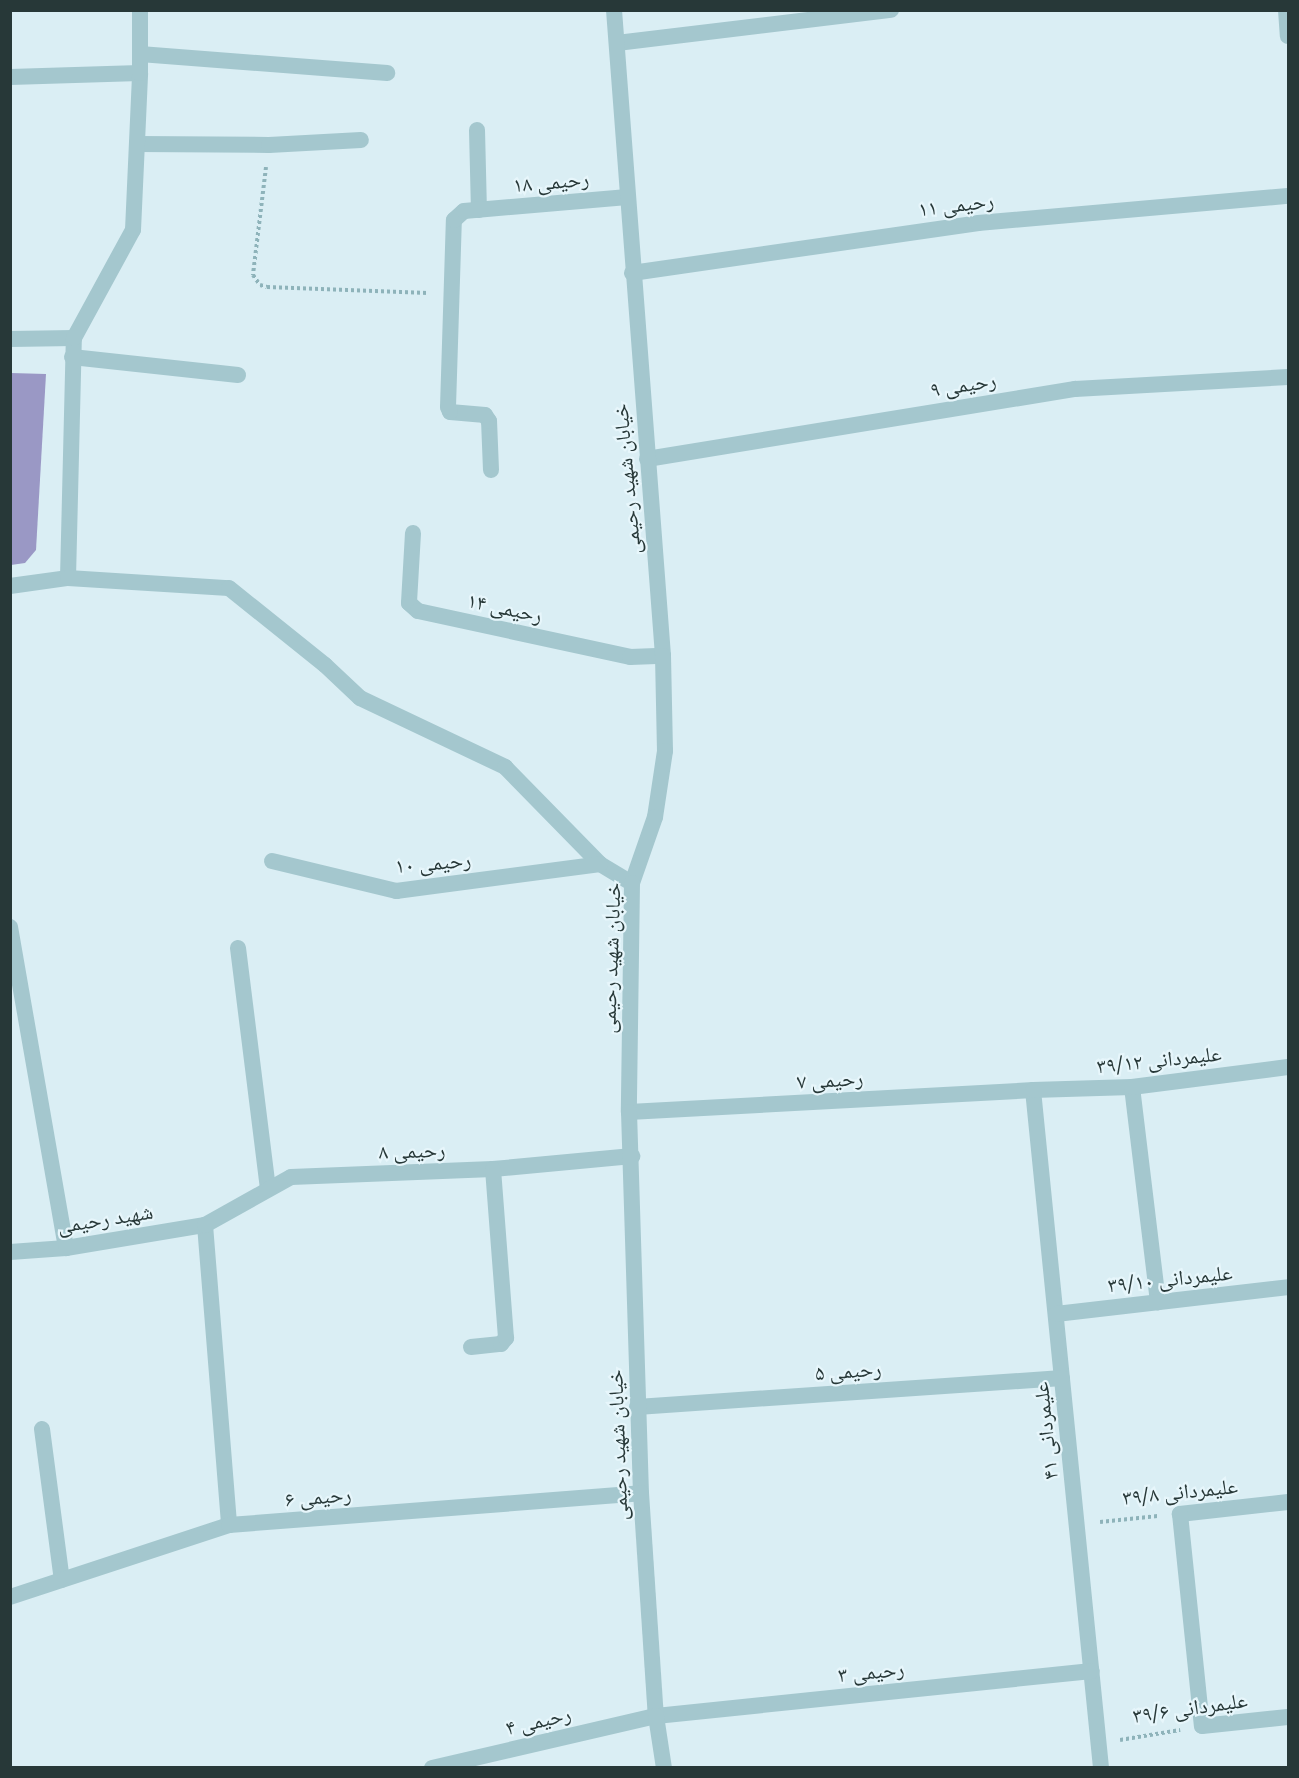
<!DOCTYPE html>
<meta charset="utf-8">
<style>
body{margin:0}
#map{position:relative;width:1299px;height:1778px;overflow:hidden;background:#daeef4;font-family:"IBM Plex Sans","Noto Naskh Arabic",sans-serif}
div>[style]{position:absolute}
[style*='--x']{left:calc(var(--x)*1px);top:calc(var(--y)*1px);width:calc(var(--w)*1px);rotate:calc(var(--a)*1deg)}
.green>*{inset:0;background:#9a98c5}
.path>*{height:4px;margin-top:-2px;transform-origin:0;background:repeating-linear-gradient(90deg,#8eb3ba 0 3px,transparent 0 6px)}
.service>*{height:16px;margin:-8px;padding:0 8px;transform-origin:8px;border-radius:8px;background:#a4c7ce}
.minor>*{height:16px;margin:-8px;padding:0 8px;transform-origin:8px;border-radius:8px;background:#a4c7ce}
.tertiary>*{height:16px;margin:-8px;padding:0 8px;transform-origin:8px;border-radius:8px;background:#a4c7ce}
span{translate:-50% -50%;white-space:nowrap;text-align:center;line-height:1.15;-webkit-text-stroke:4.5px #e7f6fb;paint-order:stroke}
.street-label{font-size:21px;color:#273838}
.frame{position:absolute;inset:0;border:12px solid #273838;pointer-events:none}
</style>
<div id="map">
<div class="green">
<i style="clip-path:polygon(11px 373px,46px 374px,36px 550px,25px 563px,11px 565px)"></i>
</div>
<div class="path">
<i style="--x:266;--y:167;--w:109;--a:96.9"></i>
<i style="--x:253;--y:275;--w:12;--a:55"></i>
<i style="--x:260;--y:285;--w:7;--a:16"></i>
<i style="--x:267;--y:287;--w:161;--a:2.1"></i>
<i style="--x:1100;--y:1522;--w:58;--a:-5.9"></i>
<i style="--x:1120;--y:1740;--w:61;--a:-9.5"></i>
</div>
<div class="service">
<i style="--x:413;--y:533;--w:70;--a:93.3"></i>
<i style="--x:409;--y:603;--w:12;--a:42"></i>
<i style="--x:418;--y:611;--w:217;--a:12.2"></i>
<i style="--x:630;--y:657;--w:33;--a:-2"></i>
</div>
<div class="minor">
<i style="--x:1286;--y:10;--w:26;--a:86"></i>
<i style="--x:617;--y:43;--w:276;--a:-6.9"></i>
<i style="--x:140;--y:54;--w:248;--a:4.4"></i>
<i style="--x:10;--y:77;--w:130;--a:-1.8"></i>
<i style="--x:477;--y:130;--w:80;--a:88.6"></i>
<i style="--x:137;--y:144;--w:132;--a:0.4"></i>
<i style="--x:269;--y:145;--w:92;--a:-3.1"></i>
<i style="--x:632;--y:273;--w:350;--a:-8.2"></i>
<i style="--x:978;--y:223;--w:311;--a:-5"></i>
<i style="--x:10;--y:339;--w:64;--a:-0.9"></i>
<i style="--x:72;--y:357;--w:167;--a:6.2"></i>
<i style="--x:647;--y:459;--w:434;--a:-9.3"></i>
<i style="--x:1075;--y:389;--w:213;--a:-3.2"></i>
<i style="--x:491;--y:470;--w:49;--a:-92.3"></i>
<i style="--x:489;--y:421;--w:7;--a:-124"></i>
<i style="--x:485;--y:415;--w:35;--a:-175"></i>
<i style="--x:450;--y:412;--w:5;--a:-112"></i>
<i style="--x:448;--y:407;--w:187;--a:-88.2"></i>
<i style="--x:454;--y:220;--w:13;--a:-42"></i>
<i style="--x:464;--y:211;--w:164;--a:-4.9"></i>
<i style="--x:68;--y:578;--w:240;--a:-88.6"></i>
<i style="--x:74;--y:338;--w:123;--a:-61.4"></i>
<i style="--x:133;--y:230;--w:157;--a:-87.4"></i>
<i style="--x:140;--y:73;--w:63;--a:-90"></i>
<i style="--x:10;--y:586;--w:59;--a:-7.9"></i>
<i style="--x:68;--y:578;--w:161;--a:3.6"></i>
<i style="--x:229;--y:588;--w:123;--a:38.7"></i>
<i style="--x:325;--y:665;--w:48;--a:43.3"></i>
<i style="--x:360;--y:698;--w:161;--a:25.4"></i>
<i style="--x:505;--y:767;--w:136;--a:45.6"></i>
<i style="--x:600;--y:864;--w:37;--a:31"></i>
<i style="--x:272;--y:861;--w:128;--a:13.6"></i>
<i style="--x:396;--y:891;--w:206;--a:-7.5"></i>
<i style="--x:10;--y:927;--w:326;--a:80.1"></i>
<i style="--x:238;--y:948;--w:243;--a:82.9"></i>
<i style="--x:1132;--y:1087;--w:217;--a:83.1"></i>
<i style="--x:1033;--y:1090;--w:681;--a:84.27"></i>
<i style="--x:629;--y:1112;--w:405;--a:-3.1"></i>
<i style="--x:1033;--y:1090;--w:99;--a:-1.7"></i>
<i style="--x:1132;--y:1087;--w:157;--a:-7.3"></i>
<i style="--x:205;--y:1225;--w:301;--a:85.4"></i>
<i style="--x:10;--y:1252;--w:56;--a:-4.1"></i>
<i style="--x:66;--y:1248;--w:141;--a:-9.4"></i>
<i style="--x:205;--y:1225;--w:98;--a:-29.2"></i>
<i style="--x:291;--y:1177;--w:202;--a:-2.3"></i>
<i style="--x:493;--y:1169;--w:140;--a:-5.3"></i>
<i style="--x:1056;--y:1314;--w:234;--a:-6.6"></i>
<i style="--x:471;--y:1347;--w:30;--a:-6"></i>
<i style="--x:501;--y:1344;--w:8;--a:-50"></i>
<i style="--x:506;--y:1338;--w:169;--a:-94.4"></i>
<i style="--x:637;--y:1407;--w:426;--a:-3.9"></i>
<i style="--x:42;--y:1429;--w:152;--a:82.5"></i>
<i style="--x:1288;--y:1502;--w:109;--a:173.7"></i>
<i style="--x:1180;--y:1514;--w:213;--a:84.1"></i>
<i style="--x:1202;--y:1726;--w:86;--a:-6"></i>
<i style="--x:10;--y:1597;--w:231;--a:-18.2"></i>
<i style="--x:229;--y:1525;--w:413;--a:-4.4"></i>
<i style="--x:432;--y:1768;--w:230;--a:-13.1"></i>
<i style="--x:656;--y:1716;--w:438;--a:-5.9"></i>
</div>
<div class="tertiary">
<i style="--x:614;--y:10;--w:648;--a:85.66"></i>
<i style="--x:663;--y:656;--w:95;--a:88.8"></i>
<i style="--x:665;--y:751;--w:67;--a:98.6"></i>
<i style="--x:655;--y:817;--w:70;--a:109.2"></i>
<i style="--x:632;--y:883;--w:229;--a:90.8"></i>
<i style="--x:629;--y:1112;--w:381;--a:88.2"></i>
<i style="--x:641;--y:1493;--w:224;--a:86.2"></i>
<i style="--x:656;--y:1716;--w:53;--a:81.3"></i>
</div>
<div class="street-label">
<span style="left:551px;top:181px;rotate:-5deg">رحیمی ۱۸</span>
<span style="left:956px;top:204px;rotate:-7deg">رحیمی ۱۱</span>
<span style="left:963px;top:384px;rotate:-9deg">رحیمی ۹</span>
<span style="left:626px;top:479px;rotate:-95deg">خیابان شهید رحیمی</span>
<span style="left:505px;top:607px;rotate:12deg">رحیمی ۱۴</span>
<span style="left:433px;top:862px;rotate:-5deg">رحیمی ۱۰</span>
<span style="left:610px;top:958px;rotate:-88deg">خیابان شهید رحیمی</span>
<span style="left:1159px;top:1059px;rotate:-6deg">علیمردانی ۳۹/۱۲</span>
<span style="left:830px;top:1079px;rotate:-3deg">رحیمی ۷</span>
<span style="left:412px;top:1150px;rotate:-2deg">رحیمی ۸</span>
<span style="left:105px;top:1218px;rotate:-9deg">شهید رحیمی</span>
<span style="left:1170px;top:1278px;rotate:-6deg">علیمردانی ۳۹/۱۰</span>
<span style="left:848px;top:1370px;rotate:-4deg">رحیمی ۵</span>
<span style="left:1045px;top:1431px;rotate:-96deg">علیمردانی ۴۱</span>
<span style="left:617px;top:1445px;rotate:-92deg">خیابان شهید رحیمی</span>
<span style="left:1180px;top:1491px;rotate:-6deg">علیمردانی ۳۹/۸</span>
<span style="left:318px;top:1496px;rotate:-5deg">رحیمی ۶</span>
<span style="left:871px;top:1671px;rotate:-6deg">رحیمی ۳</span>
<span style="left:1190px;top:1707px;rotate:-8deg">علیمردانی ۳۹/۶</span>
<span style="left:538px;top:1720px;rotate:-13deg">رحیمی ۴</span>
</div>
<div class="frame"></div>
</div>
